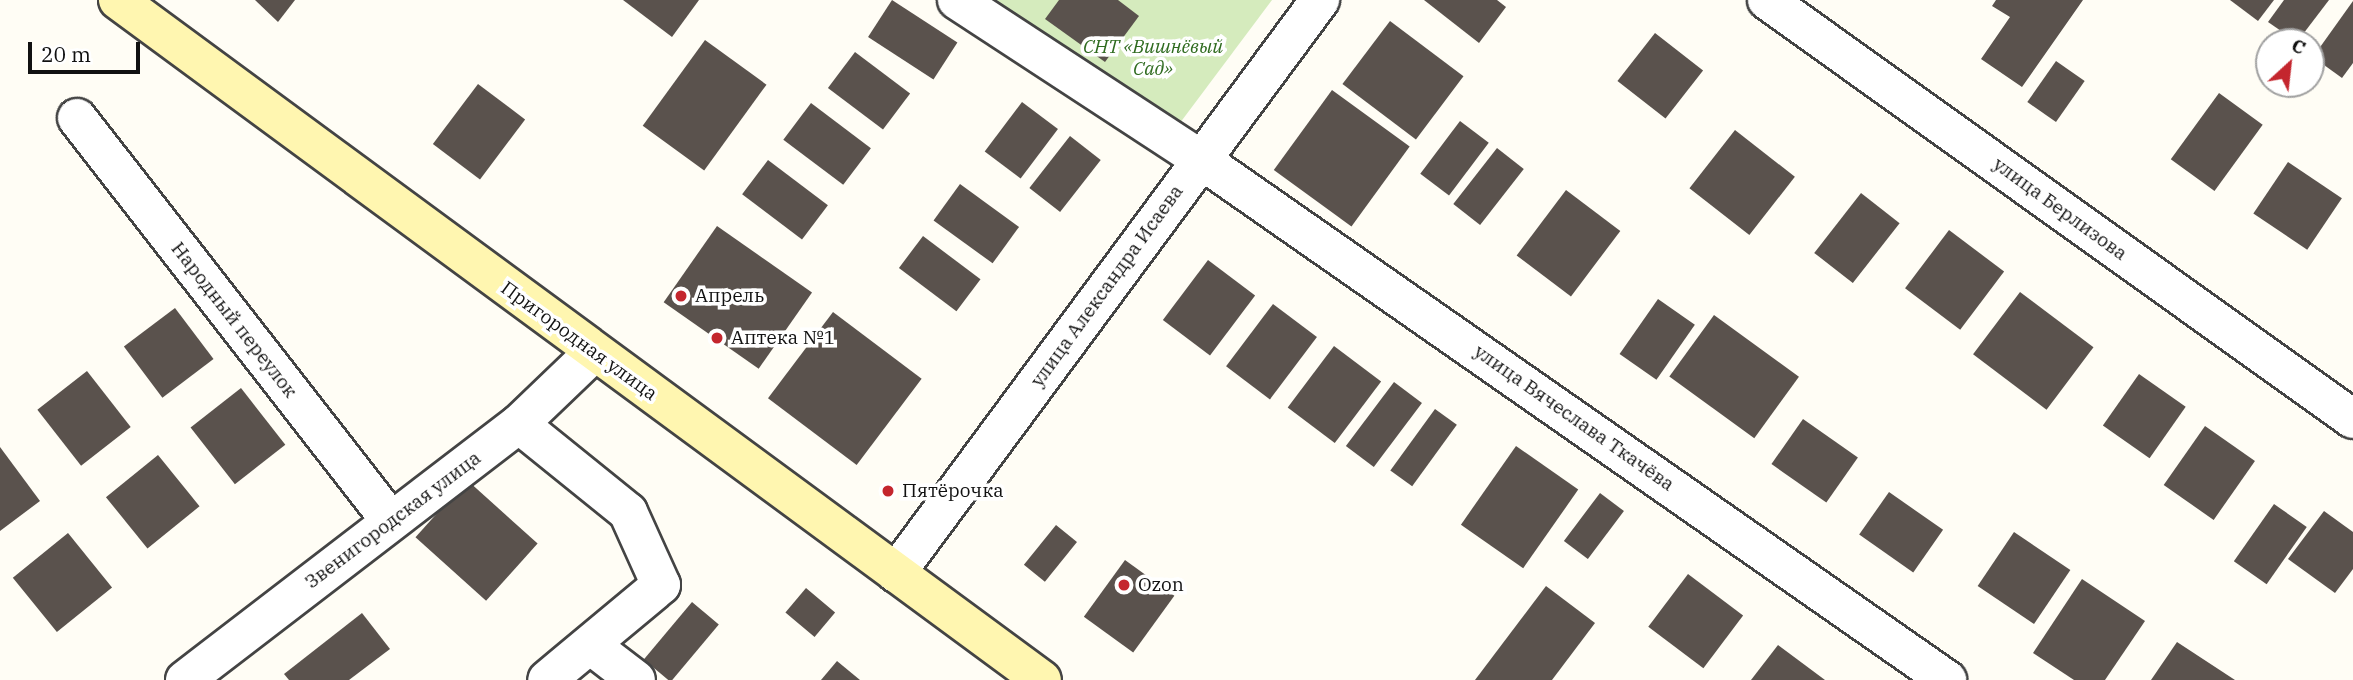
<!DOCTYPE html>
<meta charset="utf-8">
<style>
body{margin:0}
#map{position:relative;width:2353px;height:680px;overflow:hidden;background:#fffdf5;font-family:"IBM Plex Serif",serif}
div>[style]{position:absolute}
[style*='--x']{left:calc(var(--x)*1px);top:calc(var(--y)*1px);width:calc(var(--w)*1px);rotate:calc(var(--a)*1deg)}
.green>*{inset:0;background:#d5ebbd}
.building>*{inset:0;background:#5a524d;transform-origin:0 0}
.roads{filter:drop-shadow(2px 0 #444) drop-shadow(-2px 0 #444) drop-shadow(0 2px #444) drop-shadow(0 -2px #444)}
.street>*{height:38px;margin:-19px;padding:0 19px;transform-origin:19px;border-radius:19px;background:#fff}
.secondary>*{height:38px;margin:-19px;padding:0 19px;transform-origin:19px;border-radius:19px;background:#fff6b0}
.dots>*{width:19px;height:19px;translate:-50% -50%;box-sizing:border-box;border:4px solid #fff;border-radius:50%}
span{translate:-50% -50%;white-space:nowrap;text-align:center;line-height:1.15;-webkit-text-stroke:7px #fff;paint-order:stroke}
.park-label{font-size:19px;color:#2f6b1f;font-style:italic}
.street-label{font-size:19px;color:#111}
.poi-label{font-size:19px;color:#111}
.left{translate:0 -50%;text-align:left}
.north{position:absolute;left:2255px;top:28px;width:70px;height:70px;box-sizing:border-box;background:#fff;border:2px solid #a0a0a0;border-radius:50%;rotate:27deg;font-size:19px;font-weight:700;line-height:28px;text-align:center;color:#111}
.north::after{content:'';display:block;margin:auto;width:24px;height:32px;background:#c4262e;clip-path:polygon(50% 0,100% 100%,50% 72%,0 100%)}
.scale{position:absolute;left:28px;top:42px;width:112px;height:32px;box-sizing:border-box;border:4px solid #111;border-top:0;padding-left:9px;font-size:21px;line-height:24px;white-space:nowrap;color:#111;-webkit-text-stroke:5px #fff;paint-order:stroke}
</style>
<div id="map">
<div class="green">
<i style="clip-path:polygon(957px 0,1272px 0,1168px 139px)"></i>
</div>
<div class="building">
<i style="clip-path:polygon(255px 0,295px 0,278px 22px)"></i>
<i style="clip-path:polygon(623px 0,699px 0,672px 37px)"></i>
<i style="left:892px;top:0;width:78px;height:44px;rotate:33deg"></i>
<i style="clip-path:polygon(1059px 0,1118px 0,1139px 16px,1105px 62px,1045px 19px)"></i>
<i style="clip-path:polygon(1424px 0,1497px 0,1506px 7px,1479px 43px)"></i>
<i style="clip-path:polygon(1996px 0,2083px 0,2022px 87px,1981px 59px,2010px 17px,1992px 6px)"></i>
<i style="clip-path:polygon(2230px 0,2274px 0,2258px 21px)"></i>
<i style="clip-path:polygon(2284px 0,2329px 0,2297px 42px,2268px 22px)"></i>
<i style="clip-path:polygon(2353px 1px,2353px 63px,2342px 78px,2313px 57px)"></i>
<i style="left:1390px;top:21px;width:92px;height:79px;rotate:37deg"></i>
<i style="left:1655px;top:33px;width:61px;height:61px;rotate:38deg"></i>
<i style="left:705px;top:40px;width:76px;height:106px;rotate:36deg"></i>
<i style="left:855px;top:52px;width:69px;height:45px;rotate:37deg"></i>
<i style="left:2056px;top:61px;width:35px;height:50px;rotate:35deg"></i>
<i style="left:478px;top:84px;width:59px;height:75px;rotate:37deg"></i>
<i style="left:1332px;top:90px;width:96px;height:99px;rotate:36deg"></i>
<i style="left:2219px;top:93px;width:54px;height:82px;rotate:36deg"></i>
<i style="left:1022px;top:102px;width:45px;height:62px;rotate:37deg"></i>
<i style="left:811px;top:103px;width:75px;height:46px;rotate:37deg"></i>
<i style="left:1460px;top:121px;width:36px;height:66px;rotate:37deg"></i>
<i style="left:1735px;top:130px;width:76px;height:74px;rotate:38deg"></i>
<i style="left:1070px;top:136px;width:39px;height:66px;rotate:38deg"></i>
<i style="left:1497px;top:148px;width:34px;height:71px;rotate:38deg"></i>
<i style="left:768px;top:160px;width:75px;height:43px;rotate:37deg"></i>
<i style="left:2288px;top:162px;width:65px;height:62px;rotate:34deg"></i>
<i style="left:960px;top:184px;width:73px;height:45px;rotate:36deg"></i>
<i style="left:1566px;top:190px;width:68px;height:82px;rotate:37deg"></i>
<i style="left:1861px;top:193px;width:49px;height:76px;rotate:38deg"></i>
<i style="left:717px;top:226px;width:116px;height:93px;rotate:35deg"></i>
<i style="left:1949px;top:230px;width:69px;height:73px;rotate:37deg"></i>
<i style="left:923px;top:236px;width:72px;height:40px;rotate:37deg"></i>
<i style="left:1208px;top:260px;width:59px;height:75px;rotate:37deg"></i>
<i style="left:2020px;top:292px;width:92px;height:78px;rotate:37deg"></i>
<i style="left:1658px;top:299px;width:45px;height:67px;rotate:35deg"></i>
<i style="left:1273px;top:304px;width:55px;height:78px;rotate:37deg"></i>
<i style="left:175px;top:308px;width:64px;height:64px;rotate:53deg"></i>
<i style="left:833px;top:312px;width:111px;height:108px;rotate:37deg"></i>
<i style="left:1714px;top:315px;width:105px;height:76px;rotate:36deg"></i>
<i style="left:1334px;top:346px;width:59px;height:77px;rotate:37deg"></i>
<i style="left:87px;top:371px;width:71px;height:63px;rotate:52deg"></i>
<i style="left:2139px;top:374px;width:57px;height:63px;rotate:35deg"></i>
<i style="left:1394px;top:382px;width:35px;height:80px;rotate:37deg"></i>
<i style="left:241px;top:388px;width:72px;height:64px;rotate:52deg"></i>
<i style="left:1435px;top:409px;width:27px;height:76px;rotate:36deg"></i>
<i style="left:1803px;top:419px;width:67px;height:55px;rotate:35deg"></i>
<i style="left:2205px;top:426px;width:61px;height:72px;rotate:35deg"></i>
<i style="left:1516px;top:446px;width:76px;height:96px;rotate:35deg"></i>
<i style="clip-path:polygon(0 447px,40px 501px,0 531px)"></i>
<i style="left:158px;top:455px;width:66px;height:67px;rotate:51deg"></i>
<i style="left:467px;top:480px;width:95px;height:77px;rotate:42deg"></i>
<i style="left:1889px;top:492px;width:66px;height:52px;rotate:35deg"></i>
<i style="left:1600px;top:493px;width:30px;height:60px;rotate:37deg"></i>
<i style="left:2274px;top:504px;width:40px;height:70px;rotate:35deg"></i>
<i style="clip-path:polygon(2324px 511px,2353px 532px,2353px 569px,2335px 593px,2288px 559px)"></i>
<i style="left:1056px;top:525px;width:27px;height:51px;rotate:39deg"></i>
<i style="left:2014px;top:532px;width:68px;height:65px;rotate:34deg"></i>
<i style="left:68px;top:533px;width:70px;height:71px;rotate:51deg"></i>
<i style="left:1125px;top:560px;width:61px;height:70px;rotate:36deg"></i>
<i style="left:1688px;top:574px;width:69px;height:66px;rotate:37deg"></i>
<i style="clip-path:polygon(2082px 579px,2145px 621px,2105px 680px,2074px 680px,2033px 653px)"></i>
<i style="clip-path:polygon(1546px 586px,1595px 623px,1552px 680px,1475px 680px)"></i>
<i style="left:806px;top:588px;width:38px;height:32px;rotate:40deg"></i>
<i style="left:692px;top:602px;width:35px;height:75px;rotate:40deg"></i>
<i style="clip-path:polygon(362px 613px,390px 649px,349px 680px,289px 680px,284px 674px)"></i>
<i style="clip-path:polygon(2177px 642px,2235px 680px,2151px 680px)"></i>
<i style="clip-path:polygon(1778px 645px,1825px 680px,1751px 680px)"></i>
<i style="clip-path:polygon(837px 661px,860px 680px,821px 680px)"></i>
</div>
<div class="roads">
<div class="street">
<i style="--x:957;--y:0;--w:290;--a:33.2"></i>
<i style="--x:1200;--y:159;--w:911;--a:34.89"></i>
<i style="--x:1767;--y:0;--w:720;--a:35.57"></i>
<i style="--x:77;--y:118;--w:511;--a:52.08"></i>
<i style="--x:519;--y:424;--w:140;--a:38.9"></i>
<i style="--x:628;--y:512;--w:80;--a:65.7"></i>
<i style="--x:661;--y:585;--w:148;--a:140.2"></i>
<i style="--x:896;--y:573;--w:713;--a:-53.5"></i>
<i style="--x:593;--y:647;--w:54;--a:37.5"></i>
<i style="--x:185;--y:680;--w:421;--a:-37.5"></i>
<i style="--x:519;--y:424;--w:104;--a:-43.8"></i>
</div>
<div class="secondary">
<i style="--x:118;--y:0;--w:1147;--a:36.35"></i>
</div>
</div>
<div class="dots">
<i style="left:681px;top:296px;background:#c4262e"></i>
<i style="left:717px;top:338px;background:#c4262e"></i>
<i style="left:888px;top:491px;background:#c4262e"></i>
<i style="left:1124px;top:585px;background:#c4262e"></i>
</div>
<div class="park-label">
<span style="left:1153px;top:58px">СНТ «Вишнёвый<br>Cад»</span>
</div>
<div class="street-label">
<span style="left:2060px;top:209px;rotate:36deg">улица Берлизова</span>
<span style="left:1107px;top:286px;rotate:-54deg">улица Александра Исаева</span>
<span style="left:234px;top:320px;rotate:52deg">Народный переулок</span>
<span style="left:579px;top:341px;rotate:36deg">Пригородная улица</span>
<span style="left:1574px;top:418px;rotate:35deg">улица Вячеслава Ткачёва</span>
<span style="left:393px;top:520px;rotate:-37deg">Звенигородская улица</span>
</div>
<div class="poi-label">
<span class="left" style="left:695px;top:296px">Апрель</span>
<span class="left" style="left:731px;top:338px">Аптека №1</span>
<span class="left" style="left:902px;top:491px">Пятёрочка</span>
<span class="left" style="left:1138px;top:585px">Ozon</span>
</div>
<div class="north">С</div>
<div class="scale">20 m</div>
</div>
